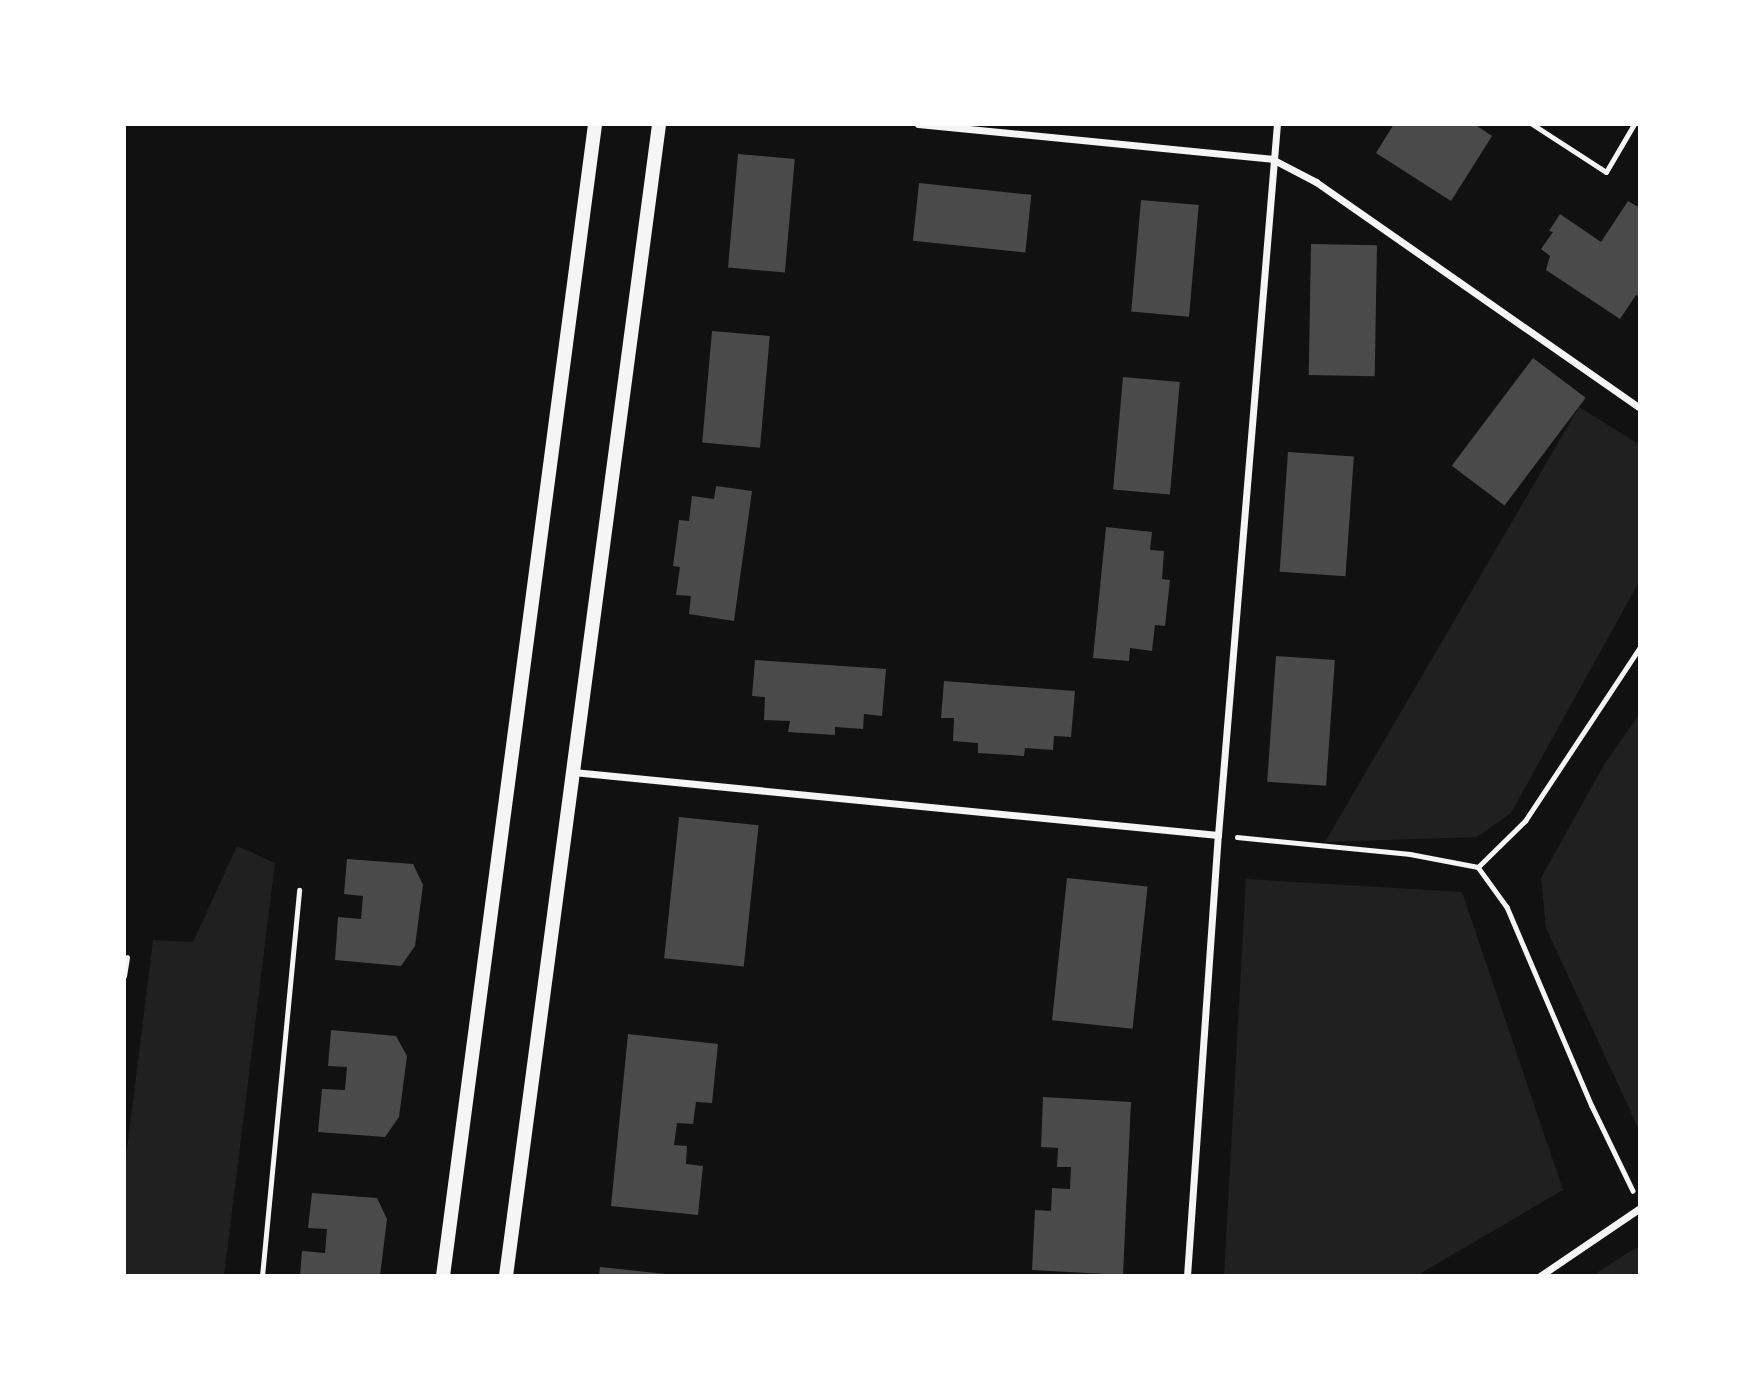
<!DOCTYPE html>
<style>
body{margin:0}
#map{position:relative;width:1764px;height:1400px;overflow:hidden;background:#111;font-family:"Open Sans",sans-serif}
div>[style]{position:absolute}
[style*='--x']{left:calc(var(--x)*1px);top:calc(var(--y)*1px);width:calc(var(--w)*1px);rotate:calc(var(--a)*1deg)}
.green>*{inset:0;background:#202020}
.building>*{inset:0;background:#4a4a4a;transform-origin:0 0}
.path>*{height:4.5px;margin:-2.25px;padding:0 2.25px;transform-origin:2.25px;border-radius:2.25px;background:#f5f5f5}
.service>*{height:5px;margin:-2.5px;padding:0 2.5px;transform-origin:2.5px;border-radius:2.5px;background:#f5f5f5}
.minor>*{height:7px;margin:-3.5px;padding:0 3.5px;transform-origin:3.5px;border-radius:3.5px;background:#f5f5f5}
.secondary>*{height:14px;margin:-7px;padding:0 7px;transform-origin:7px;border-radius:7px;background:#f5f5f5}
span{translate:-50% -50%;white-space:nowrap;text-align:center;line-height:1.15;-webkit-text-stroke:5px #fff;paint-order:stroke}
.frame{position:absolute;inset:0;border:126px solid #fff;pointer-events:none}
</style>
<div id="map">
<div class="green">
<i style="clip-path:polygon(1579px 407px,1640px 445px,1640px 580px,1511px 813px,1477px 837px,1325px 842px)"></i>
<i style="clip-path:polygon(1640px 713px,1640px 1132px,1546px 928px,1541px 878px,1604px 765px)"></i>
<i style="clip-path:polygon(237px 846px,275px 863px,224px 1276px,124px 1276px,124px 1174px,153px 940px,193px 942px)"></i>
<i style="clip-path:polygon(1246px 879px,1462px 892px,1563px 1190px,1416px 1276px,1224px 1276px)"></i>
<i style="clip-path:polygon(1640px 1247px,1640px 1276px,1592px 1276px,1629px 1252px)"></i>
</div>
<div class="building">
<i style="clip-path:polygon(1394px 124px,1474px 124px,1492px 136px,1451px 201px,1376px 153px)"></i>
<i style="left:738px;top:154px;width:57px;height:114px;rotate:5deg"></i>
<i style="left:919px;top:183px;width:113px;height:58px;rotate:6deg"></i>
<i style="left:1141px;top:200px;width:58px;height:112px;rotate:5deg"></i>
<i style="clip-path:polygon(1628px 201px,1640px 208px,1640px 297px,1636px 295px,1620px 319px,1546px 270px,1550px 256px,1541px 249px,1553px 232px,1549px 231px,1560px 214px,1601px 242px)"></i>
<i style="left:1311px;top:244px;width:66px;height:131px;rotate:1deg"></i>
<i style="left:712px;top:331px;width:58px;height:112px;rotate:5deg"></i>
<i style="left:1533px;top:358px;width:66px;height:135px;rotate:37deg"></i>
<i style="left:1123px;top:377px;width:57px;height:113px;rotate:5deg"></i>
<i style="left:1288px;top:452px;width:66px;height:120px;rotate:4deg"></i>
<i style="clip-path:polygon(716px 486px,752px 491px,734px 621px,689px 614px,691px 596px,676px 595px,680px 567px,673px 566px,679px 520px,689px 521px,692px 496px,714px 499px)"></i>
<i style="clip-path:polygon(1106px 527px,1152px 532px,1150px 550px,1164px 551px,1162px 579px,1170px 580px,1165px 626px,1155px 625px,1152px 651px,1130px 648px,1129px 661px,1093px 658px)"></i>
<i style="left:1276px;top:656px;width:59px;height:126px;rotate:4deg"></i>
<i style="clip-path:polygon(755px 660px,886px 669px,882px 716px,864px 714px,863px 729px,835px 727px,835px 735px,788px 732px,790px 721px,764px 720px,765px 697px,752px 696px)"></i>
<i style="clip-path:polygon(944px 681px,1075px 691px,1071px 737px,1054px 736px,1053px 750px,1025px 748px,1024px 756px,978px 753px,978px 743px,953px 741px,954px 718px,941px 718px)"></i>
<i style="left:679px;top:817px;width:80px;height:142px;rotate:6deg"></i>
<i style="clip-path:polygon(347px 859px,413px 864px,423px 885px,415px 946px,401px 966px,335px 960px,338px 917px,361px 919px,363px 896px,344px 894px)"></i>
<i style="left:1067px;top:878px;width:81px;height:143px;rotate:6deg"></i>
<i style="clip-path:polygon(331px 1030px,396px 1036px,407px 1056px,399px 1117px,385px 1137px,318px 1132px,322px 1089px,345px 1090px,347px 1067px,328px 1066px)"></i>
<i style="clip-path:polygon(628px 1034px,718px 1044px,712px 1103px,696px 1102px,693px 1124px,677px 1123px,674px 1145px,687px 1146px,686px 1164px,703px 1166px,698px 1215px,611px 1206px)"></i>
<i style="clip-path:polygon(1043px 1097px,1131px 1102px,1123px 1275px,1032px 1270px,1035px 1210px,1051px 1211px,1052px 1188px,1070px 1189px,1071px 1167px,1057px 1167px,1058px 1148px,1041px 1147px)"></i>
<i style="clip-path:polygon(312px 1193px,377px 1198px,387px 1219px,380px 1276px,300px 1276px,302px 1251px,325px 1253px,327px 1229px,308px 1228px)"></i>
<i style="clip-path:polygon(600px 1267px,666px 1274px,666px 1276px,599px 1276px)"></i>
</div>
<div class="path">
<i style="--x:1237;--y:837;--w:174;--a:5.6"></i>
<i style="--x:1410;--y:854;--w:69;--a:10.8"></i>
<i style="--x:1478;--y:867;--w:49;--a:54.1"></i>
<i style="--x:1507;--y:907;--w:216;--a:66.9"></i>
<i style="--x:1592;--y:1106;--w:94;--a:64.2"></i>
<i style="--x:1478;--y:867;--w:66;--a:-44.4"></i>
<i style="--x:1525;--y:821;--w:209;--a:-56.5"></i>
</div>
<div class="service">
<i style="--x:1532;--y:124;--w:88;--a:33"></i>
<i style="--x:1606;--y:172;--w:56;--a:-59.7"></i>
<i style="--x:124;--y:976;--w:19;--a:-81"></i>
<i style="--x:262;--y:1276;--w:388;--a:-84.5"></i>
</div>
<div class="minor">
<i style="--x:918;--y:124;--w:356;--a:5.6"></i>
<i style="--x:1272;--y:159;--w:50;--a:27.6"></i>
<i style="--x:1316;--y:182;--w:395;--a:34.9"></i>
<i style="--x:573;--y:772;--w:648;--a:5.58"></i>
<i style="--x:1187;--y:1276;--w:442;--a:-86"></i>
<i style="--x:1218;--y:835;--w:713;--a:-85.26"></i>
<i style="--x:1540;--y:1276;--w:121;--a:-34.2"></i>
</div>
<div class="secondary">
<i style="--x:443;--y:1276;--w:1162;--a:-82.48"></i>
<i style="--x:506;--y:1276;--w:1162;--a:-82.43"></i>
</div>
<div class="frame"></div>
</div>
